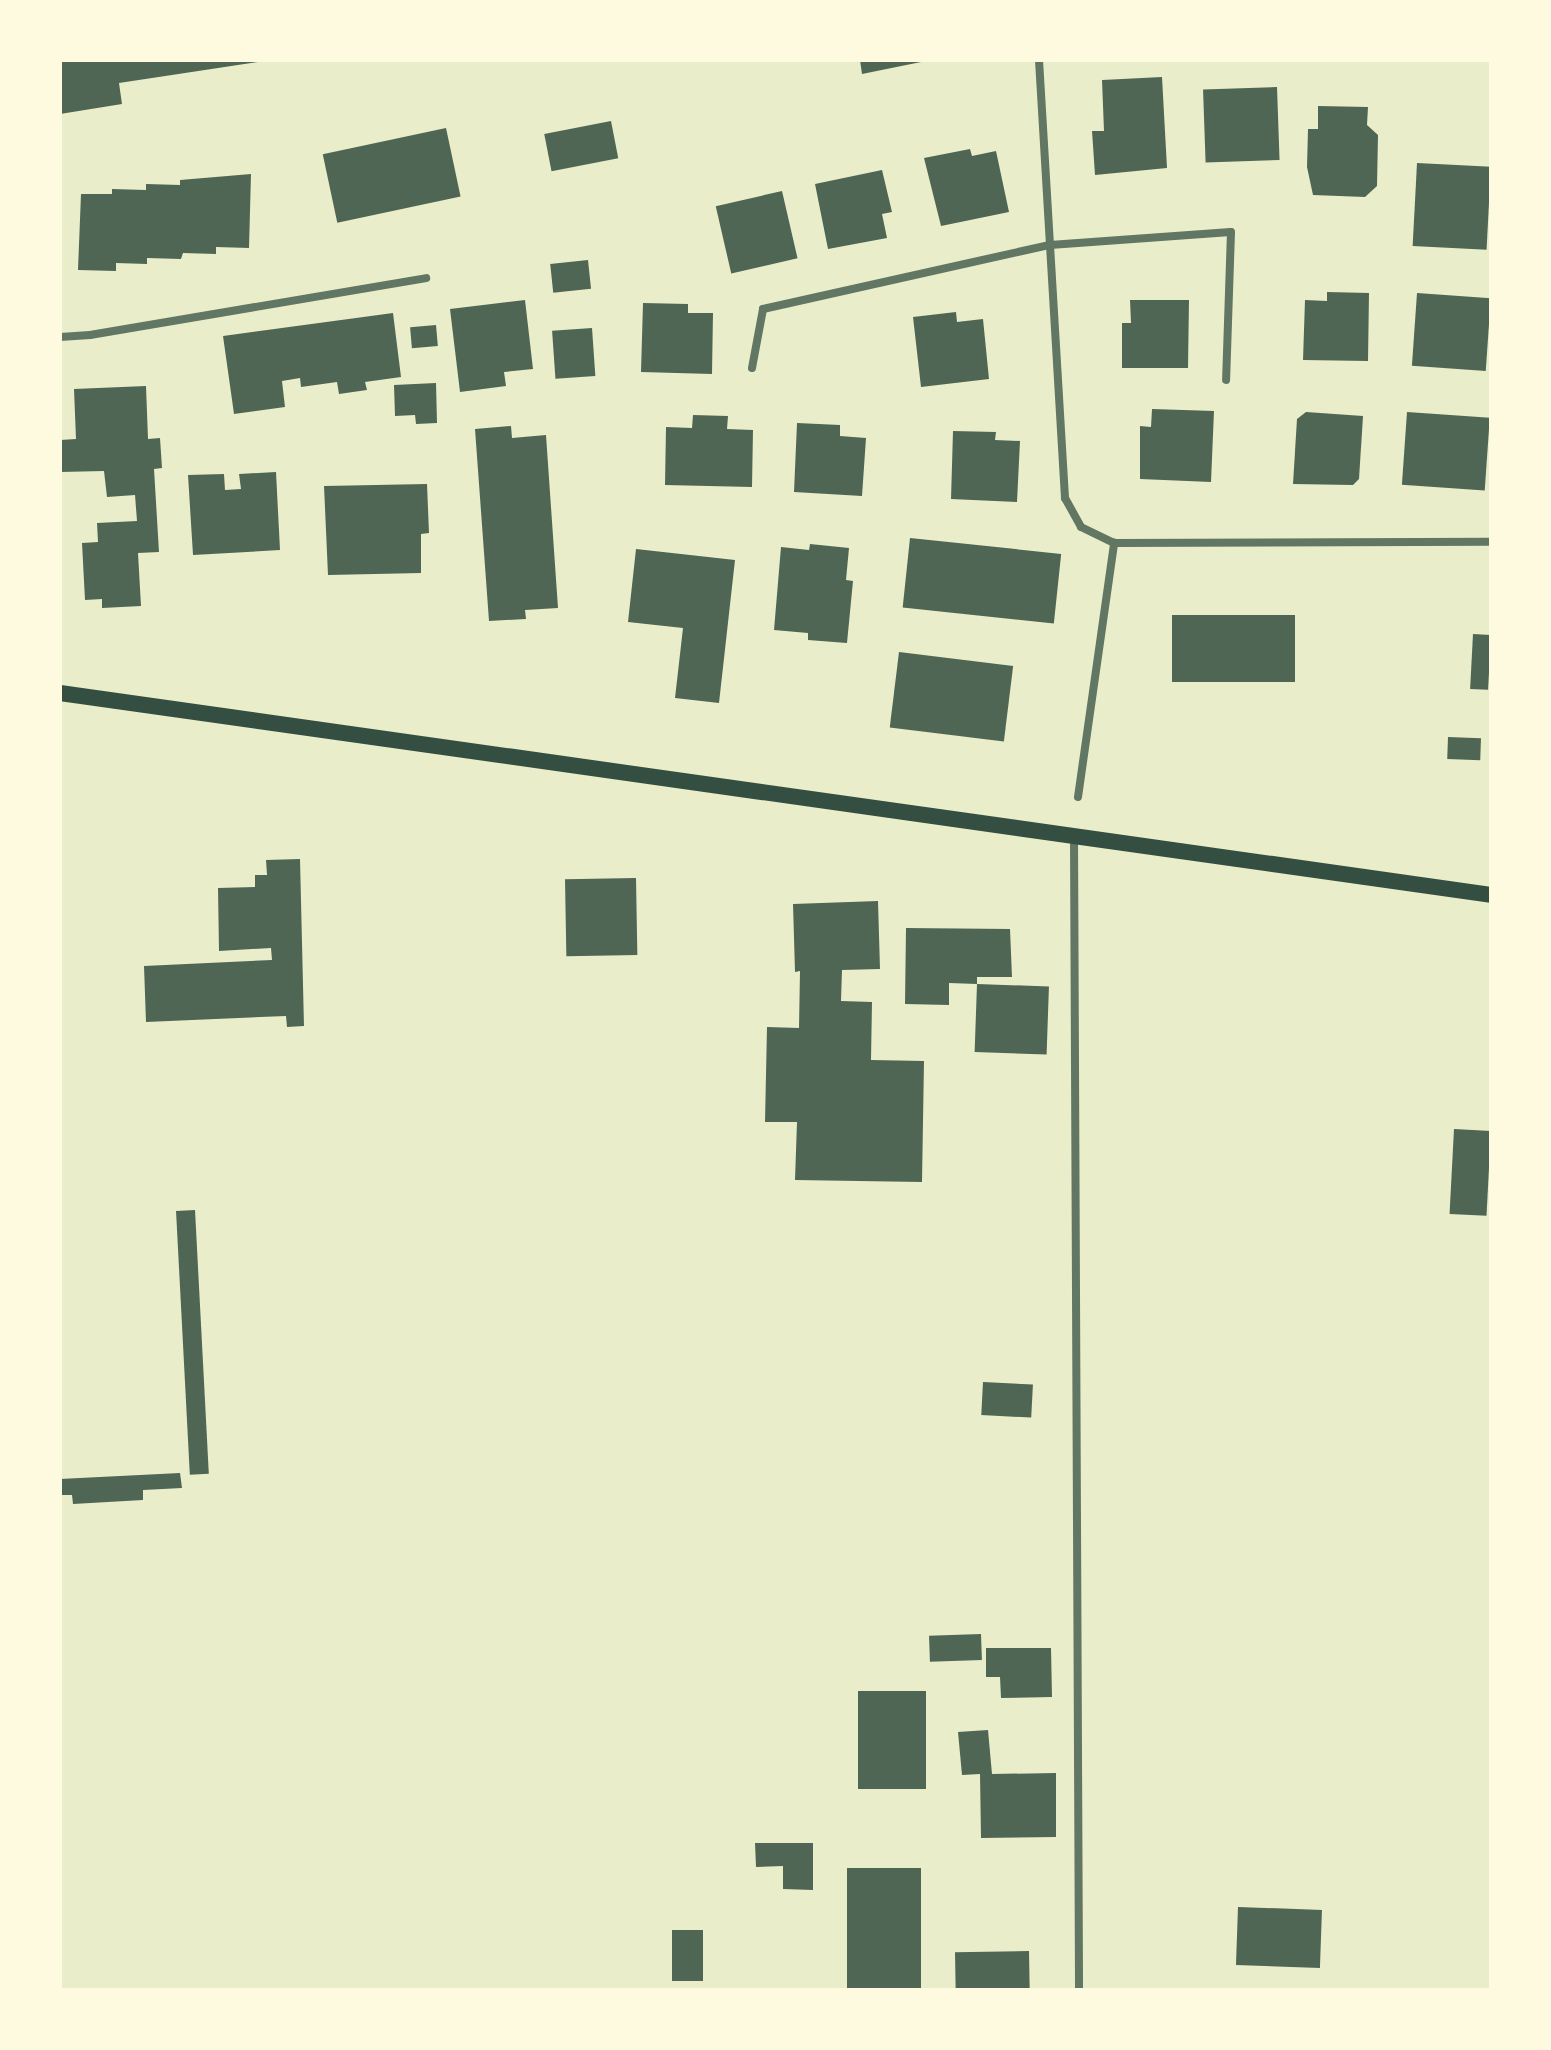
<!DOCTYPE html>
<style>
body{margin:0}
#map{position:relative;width:1551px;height:2050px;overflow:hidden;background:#e9edc9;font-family:Literata,serif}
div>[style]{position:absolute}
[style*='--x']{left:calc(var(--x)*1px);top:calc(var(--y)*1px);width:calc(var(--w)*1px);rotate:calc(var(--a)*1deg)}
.building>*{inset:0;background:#4f6655;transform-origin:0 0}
.minor>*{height:8px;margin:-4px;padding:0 4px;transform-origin:4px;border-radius:4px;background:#617663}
.secondary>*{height:16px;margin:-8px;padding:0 8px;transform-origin:8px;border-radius:8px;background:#344e41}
span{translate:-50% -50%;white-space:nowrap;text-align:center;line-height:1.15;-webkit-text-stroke:6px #fefae0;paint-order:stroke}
.frame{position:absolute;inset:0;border:62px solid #fefae0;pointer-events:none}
</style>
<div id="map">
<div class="building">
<i style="clip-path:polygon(60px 60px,258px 60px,258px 62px,119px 83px,122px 104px,60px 114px)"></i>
<i style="clip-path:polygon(860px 60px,926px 60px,926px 61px,862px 74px)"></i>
<i style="clip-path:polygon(1162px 77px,1167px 168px,1095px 175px,1092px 131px,1104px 131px,1102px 80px)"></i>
<i style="left:1277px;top:87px;width:73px;height:74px;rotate:88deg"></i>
<i style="clip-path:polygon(1318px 106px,1368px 107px,1367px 125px,1378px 135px,1377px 186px,1365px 197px,1313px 195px,1307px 167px,1308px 129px,1318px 129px)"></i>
<i style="left:611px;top:121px;width:38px;height:68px;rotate:79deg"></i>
<i style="left:446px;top:128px;width:70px;height:126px;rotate:78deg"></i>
<i style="clip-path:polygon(970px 149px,972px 156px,996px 151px,1009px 212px,941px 226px,924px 158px)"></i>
<i style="left:1417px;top:163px;width:74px;height:83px;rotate:3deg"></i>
<i style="clip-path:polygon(882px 170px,892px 212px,882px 214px,887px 238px,828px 249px,815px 184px)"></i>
<i style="clip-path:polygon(251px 174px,249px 248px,216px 247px,216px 254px,183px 253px,181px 259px,147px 258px,147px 264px,116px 263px,116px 271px,78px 270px,81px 194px,112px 194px,112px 189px,146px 190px,146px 184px,180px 185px,180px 180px)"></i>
<i style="left:782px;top:191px;width:69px;height:68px;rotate:77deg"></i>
<i style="left:588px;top:260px;width:29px;height:38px;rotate:84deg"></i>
<i style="clip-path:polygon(1327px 292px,1369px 293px,1368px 361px,1303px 360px,1305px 300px,1327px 301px)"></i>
<i style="left:1417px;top:293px;width:74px;height:73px;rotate:4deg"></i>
<i style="clip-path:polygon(525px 300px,533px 369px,504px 372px,506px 386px,460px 392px,450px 309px)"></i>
<i style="clip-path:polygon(1130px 300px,1189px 300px,1188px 368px,1122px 368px,1122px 323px,1131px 323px)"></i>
<i style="clip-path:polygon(643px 303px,688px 304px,688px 313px,713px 313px,712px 374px,641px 372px)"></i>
<i style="clip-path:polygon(956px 312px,957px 322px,983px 319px,989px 379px,921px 387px,913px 317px)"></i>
<i style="clip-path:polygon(393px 313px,401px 377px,365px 382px,367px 390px,339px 394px,337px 382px,301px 387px,300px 378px,282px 381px,285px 407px,234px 414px,223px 336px)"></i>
<i style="left:436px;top:325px;width:21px;height:26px;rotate:85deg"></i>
<i style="left:592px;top:328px;width:48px;height:40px;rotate:86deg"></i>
<i style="clip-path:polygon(436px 383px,437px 423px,416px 424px,415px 415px,395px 416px,394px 385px)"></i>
<i style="clip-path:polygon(146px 386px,148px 439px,160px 438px,162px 468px,154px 469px,159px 552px,138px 553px,141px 606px,102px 608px,102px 599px,85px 600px,82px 543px,98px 542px,97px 523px,137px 521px,135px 495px,107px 497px,104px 471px,60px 472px,60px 440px,76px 439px,74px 389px)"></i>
<i style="clip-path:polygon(1152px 409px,1214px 411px,1211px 482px,1140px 479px,1140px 426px,1151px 427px)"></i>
<i style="clip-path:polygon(1306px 412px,1363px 416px,1359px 479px,1353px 485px,1293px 484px,1297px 419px)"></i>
<i style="left:1407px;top:412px;width:83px;height:73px;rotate:4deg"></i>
<i style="clip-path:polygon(693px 415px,728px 416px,727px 429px,753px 430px,752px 487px,665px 485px,666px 427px,692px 428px)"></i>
<i style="clip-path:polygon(797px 423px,840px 425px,840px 436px,866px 438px,862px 496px,794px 492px)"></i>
<i style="clip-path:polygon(511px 426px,512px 438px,546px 435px,558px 608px,525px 610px,526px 619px,489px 621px,475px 429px)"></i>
<i style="clip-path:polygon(953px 431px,996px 432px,995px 440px,1020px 441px,1017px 502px,951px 499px)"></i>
<i style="clip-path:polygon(276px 472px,280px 550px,193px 555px,188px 475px,224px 474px,225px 490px,241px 489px,239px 474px)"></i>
<i style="clip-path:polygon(427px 484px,429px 533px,421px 534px,421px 573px,328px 575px,324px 486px)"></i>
<i style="left:910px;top:538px;width:152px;height:70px;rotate:6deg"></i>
<i style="clip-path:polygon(810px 544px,849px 548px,846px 580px,853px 581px,847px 643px,808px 640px,808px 633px,774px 630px,781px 547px,809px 550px)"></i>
<i style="clip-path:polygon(636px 549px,735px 560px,719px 703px,675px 698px,683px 628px,628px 622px)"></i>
<i style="left:1172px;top:615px;width:123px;height:67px"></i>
<i style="left:1473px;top:634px;width:18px;height:55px;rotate:3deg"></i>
<i style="left:899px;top:652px;width:115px;height:76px;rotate:7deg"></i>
<i style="left:1448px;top:737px;width:33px;height:22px;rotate:2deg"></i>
<i style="clip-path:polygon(300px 859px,304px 1026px,287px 1027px,286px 1016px,146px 1022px,144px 966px,272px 960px,271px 948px,219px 951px,218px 888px,255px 887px,255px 875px,267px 875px,266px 860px)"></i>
<i style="left:636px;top:878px;width:77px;height:71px;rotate:89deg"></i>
<i style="clip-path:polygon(878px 901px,880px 969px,842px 970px,841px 1001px,872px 1002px,871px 1060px,924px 1061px,922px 1182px,795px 1180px,797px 1122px,765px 1122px,767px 1027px,799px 1028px,800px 971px,795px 972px,793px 904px)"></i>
<i style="clip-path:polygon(906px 928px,1010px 929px,1012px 977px,977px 977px,977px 984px,949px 983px,949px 1005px,905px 1004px)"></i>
<i style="left:977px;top:984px;width:72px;height:68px;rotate:2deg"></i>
<i style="left:1454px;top:1129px;width:37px;height:85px;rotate:3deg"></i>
<i style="left:195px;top:1210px;width:264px;height:19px;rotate:87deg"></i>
<i style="left:983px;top:1382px;width:50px;height:33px;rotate:3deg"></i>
<i style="clip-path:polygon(180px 1473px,182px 1488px,143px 1490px,143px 1500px,73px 1504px,72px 1495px,60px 1495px,60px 1479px)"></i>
<i style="left:981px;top:1634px;width:26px;height:52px;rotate:88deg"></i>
<i style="clip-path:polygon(986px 1648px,1051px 1648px,1052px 1697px,1001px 1698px,1000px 1677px,986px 1677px)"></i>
<i style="left:858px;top:1691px;width:68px;height:98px"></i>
<i style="clip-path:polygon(988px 1730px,992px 1774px,1056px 1773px,1056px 1837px,981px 1838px,980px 1774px,962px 1775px,958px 1732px)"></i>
<i style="clip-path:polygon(755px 1843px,813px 1843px,813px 1890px,783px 1889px,783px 1866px,756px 1867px)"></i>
<i style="left:847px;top:1868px;width:74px;height:122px"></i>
<i style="left:1238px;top:1907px;width:84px;height:58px;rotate:2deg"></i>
<i style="left:672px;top:1930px;width:31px;height:51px"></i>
<i style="left:1029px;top:1951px;width:39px;height:74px;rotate:89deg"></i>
</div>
<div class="minor">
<i style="--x:1039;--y:60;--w:439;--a:86.6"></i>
<i style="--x:1065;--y:498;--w:33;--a:61"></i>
<i style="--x:1081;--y:527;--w:37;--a:26"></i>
<i style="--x:1114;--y:543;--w:377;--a:-0.2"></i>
<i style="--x:60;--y:337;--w:30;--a:-4"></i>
<i style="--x:90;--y:335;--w:341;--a:-9.6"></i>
<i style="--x:752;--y:368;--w:60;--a:-79.4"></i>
<i style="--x:763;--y:309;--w:294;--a:-12.6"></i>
<i style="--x:1050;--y:245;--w:181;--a:-4.1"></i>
<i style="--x:1231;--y:232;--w:148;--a:91.9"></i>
<i style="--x:1078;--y:797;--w:257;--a:-81.9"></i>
<i style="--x:1074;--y:835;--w:1155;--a:89.75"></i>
</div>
<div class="secondary">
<i style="--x:60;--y:693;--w:1445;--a:8.03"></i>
</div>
<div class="frame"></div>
</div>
